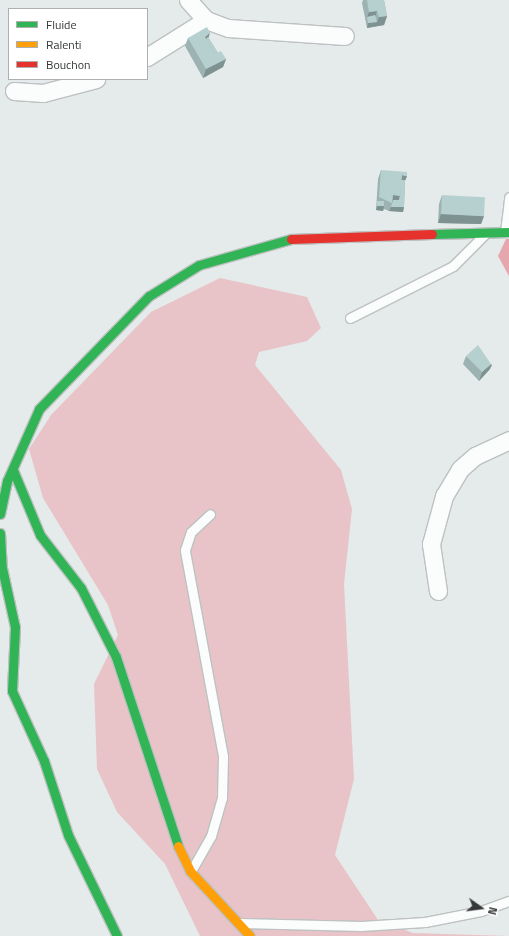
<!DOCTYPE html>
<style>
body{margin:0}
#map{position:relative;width:509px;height:936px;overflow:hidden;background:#e5eaea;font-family:"Titillium Web",sans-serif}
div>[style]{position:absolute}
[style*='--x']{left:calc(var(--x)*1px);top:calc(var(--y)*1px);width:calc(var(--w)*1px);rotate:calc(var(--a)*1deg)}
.green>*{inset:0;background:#e8c4c8}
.water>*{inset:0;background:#e5a6ae}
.roads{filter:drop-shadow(1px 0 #bdc1c1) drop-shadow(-1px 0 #bdc1c1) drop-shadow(0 1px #bdc1c1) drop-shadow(0 -1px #bdc1c1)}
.lane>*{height:9px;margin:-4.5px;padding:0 4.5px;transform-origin:4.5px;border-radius:4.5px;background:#fbfcfc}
.street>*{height:17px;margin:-8.5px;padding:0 8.5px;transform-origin:8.5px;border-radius:8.5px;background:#fbfcfc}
.fast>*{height:9px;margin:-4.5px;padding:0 4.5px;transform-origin:4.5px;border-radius:4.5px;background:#30b455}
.slow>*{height:9px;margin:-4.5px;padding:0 4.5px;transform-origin:4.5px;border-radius:4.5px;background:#ff9f0a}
.jam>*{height:9px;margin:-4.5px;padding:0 4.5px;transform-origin:4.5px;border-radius:4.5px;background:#e5322d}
.wall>*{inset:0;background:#9db3b3}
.shaded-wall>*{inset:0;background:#7f9292}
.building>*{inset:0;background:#b6d0d0;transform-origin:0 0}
span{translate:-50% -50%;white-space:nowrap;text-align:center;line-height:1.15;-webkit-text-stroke:3.5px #fff;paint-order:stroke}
.legend{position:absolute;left:8px;top:8px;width:140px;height:72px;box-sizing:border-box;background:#fff;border:1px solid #aeafaf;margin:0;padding:5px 7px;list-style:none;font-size:12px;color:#343838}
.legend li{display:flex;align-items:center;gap:8px;height:20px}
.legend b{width:20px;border:1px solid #aeafaf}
.north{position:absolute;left:461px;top:888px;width:40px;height:40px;-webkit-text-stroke:3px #fff;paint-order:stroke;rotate:104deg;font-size:11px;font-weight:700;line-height:16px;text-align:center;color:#343838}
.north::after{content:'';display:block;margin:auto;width:14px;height:18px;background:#343838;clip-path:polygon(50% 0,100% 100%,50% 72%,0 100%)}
</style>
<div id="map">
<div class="green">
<i style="clip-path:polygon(220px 278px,307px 297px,321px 328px,307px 341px,259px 352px,255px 365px,341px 470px,352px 509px,344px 584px,354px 779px,335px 855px,378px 920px,413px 933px,509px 936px,200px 936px,165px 864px,117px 812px,97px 769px,94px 684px,118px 635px,108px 605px,43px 498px,29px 449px,51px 415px,151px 312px)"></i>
</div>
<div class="water">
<i style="clip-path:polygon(506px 239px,509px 239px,509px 276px,498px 256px)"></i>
</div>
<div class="roads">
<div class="lane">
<i style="--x:505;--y:232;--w:35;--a:-83"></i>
<i style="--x:350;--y:318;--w:115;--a:-26.8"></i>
<i style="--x:453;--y:266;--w:44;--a:-45"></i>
<i style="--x:191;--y:871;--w:40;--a:-60.3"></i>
<i style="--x:211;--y:836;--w:40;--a:-74"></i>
<i style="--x:222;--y:798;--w:42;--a:-88.6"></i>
<i style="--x:223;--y:756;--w:209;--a:-100.5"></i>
<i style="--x:185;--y:550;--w:19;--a:-72"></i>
<i style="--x:191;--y:532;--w:26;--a:-43"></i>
<i style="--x:241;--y:923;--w:120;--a:1.4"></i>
<i style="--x:361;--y:926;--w:64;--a:-3.6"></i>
<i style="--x:425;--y:922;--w:57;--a:-11.1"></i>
<i style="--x:481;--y:911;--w:30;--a:-20"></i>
</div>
<div class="street">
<i style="--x:188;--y:0;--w:27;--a:48"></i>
<i style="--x:206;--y:20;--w:23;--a:20"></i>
<i style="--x:228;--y:28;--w:117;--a:3.9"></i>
<i style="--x:147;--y:57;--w:70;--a:-32.1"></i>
<i style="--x:14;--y:91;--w:29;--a:4"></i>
<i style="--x:43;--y:93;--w:55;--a:-14.8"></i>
<i style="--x:438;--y:591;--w:48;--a:-98.5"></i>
<i style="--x:431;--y:544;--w:50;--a:-74.8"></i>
<i style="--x:444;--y:496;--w:31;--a:-59"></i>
<i style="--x:460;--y:469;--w:20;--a:-41"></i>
<i style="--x:475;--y:456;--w:38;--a:-25"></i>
</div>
<div class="fast">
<i style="--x:432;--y:234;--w:77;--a:-1.5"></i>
<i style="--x:13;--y:470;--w:70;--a:67.4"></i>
<i style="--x:40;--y:535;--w:67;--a:52.3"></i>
<i style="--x:81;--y:588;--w:77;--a:63.1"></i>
<i style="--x:116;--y:657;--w:199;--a:71.8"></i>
<i style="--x:0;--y:514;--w:34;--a:-78"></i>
<i style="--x:7;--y:481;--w:79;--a:-66"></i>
<i style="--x:39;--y:409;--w:158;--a:-45.8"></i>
<i style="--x:149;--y:296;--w:59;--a:-31.8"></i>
<i style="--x:199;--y:265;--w:96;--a:-15.8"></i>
<i style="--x:0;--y:533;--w:35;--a:87"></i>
<i style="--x:2;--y:568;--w:60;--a:77.6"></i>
<i style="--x:15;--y:627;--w:64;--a:92.7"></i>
<i style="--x:12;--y:691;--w:77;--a:65.4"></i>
<i style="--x:44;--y:761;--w:78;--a:72"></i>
<i style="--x:68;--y:835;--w:112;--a:64.1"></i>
</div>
<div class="slow">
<i style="--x:178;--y:846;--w:28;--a:64"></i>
<i style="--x:190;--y:871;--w:88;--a:47.3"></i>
</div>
<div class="jam">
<i style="--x:291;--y:239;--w:141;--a:-2"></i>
</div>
</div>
<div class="wall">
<i style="clip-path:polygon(363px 0,384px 0,387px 16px,384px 25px,367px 28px,362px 3px)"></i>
<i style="clip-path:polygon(210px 33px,208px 37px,218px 53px,226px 59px,223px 67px,203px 78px,185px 46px,188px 38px)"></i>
<i style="clip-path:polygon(381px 170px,405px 180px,404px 207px,403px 212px,389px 211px,384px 209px,383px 211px,376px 210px,378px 179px)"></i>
<i style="clip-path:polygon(442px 195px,484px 216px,481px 224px,438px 223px,439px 204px)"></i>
<i style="clip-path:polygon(466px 356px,490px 369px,479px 381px,463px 364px)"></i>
</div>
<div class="shaded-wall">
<i style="clip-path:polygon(377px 11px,374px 20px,367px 17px,369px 12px)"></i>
<i style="clip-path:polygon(387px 16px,384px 25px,367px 28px,368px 23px,377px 22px,379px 17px)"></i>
<i style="clip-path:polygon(210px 33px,207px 42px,205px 37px)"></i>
<i style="clip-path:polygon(226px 59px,223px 67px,203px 78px,206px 69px)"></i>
<i style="clip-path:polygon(402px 175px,407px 176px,404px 184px,400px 184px)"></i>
<i style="clip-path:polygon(393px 195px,400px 196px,397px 204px,392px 203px)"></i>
<i style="clip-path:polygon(377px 206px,384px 206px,383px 211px,376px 210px)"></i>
<i style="clip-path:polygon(391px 207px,404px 207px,403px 212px,389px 211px)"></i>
<i style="clip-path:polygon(441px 214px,484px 216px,481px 224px,438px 223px)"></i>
<i style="clip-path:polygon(491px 364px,492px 365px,490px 369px,479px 381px,482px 372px)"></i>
</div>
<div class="building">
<i style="clip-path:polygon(367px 0,384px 0,387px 16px,379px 17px,377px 11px,369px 12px)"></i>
<i style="clip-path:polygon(375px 15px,377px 22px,368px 23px,367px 17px)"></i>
<i style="clip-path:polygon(207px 27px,210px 33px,205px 37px,215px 54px,221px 51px,226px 59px,206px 69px,188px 38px)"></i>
<i style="clip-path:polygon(208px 37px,218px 53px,215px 54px,206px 39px)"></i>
<i style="clip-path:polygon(381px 170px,407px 172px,407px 176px,402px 175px,400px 196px,393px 195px,392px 203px,379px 197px)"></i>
<i style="clip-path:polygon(401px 180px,405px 180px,404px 207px,391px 207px,393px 200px,399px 200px,400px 196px)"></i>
<i style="left:442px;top:195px;width:43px;height:19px;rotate:3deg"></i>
<i style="left:377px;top:201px;width:7px;height:5px"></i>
<i style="clip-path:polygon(478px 345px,491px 364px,482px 372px,466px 356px)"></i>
</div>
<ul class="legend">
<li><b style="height:5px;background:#30b455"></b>Fluide</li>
<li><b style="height:5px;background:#ff9f0a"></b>Ralenti</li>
<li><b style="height:5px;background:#e5322d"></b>Bouchon</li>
</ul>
<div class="north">N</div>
</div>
